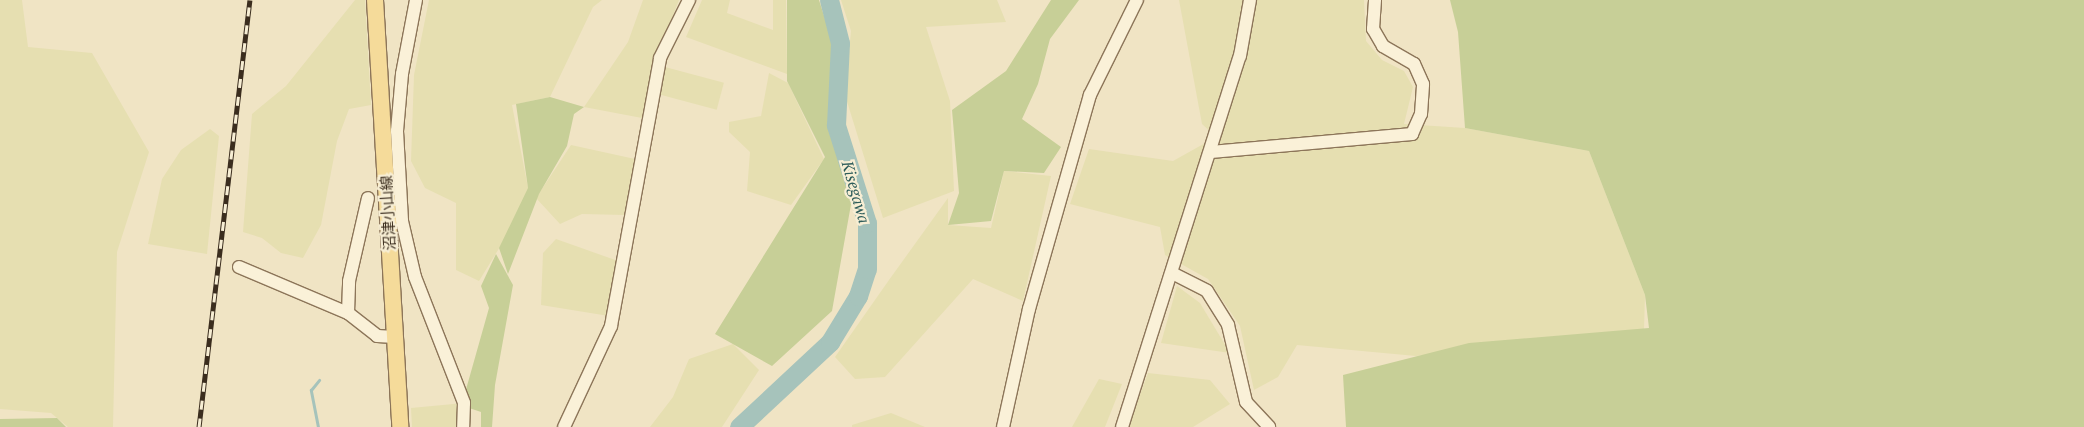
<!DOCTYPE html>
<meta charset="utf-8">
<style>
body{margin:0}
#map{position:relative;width:2084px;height:427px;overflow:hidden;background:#f0e4c4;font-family:"PT Serif","Noto Sans JP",serif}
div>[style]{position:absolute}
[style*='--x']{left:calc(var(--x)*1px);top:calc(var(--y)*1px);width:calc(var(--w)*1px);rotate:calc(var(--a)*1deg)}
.farmland>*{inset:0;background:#e6dfb1;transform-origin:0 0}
.green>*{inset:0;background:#c7cf97}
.stream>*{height:3px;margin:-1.5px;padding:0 1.5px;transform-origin:1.5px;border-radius:1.5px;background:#a6c3bb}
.river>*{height:19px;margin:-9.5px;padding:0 9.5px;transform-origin:9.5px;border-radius:9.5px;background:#a6c3bb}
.roads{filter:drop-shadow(1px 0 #8c7559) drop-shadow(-1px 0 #8c7559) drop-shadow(0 1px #8c7559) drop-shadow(0 -1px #8c7559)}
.minor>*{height:12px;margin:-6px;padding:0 6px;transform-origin:6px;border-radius:6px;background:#faf1d8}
.major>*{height:16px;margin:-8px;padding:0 8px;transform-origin:8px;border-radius:8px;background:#f5db9a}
.rail>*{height:5px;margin-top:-2.5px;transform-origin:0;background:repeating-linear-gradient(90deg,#f7eed4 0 9px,#3b2d1e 0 18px);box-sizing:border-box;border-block:1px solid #3b2d1e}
span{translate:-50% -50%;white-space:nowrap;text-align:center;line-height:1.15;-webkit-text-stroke:4.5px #f7eed4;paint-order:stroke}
.street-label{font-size:15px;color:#3b2d1e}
.water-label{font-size:16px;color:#2d5c5a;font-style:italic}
</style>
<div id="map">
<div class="farmland">
<i style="clip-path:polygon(0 0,22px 0,28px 47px,92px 53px,149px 152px,117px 252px,113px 427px,68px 427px,51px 413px,0 409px)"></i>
<i style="clip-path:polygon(355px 0,365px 0,371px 105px,349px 109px,337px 141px,321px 225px,303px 258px,281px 253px,262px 238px,243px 232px,252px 114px,286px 86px)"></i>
<i style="clip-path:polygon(429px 0,602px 0,593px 7px,550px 97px,512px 105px,530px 198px,479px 281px,456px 270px,456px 203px,425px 188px,411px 161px,414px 75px)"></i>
<i style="clip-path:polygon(643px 0,679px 0,661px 46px,642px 118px,584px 107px,628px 42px)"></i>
<i style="clip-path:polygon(702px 0,730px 0,727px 13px,773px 30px,773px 0,786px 0,787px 74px,686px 37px)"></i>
<i style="clip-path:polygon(841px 0,997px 0,1006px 22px,926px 27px,950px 101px,954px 191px,883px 218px,845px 95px,851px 31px)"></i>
<i style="clip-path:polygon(1179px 0,1364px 0,1366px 41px,1382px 60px,1404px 71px,1413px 87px,1404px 124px,1465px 128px,1589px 151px,1645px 295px,1644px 329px,1416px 356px,1297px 345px,1278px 377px,1254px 390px,1240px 326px,1208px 279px,1165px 255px,1160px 227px,1070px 204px,1089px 149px,1173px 161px,1216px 137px,1202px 124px)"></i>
<i style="left:665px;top:67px;width:61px;height:28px;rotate:15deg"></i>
<i style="clip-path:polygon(769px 73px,788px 83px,824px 159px,791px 205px,747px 191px,750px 152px,729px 132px,729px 122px,761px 116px)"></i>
<i style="clip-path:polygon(210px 129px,219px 136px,207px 254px,148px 244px,162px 179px,181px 150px)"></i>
<i style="clip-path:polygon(571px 145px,635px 159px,625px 215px,582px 214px,560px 224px,536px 198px)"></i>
<i style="clip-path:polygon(1004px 171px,1051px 176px,1023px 301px,973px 279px,885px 377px,855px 379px,835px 357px,889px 280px,948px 198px,948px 225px,991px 228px)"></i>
<i style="clip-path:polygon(556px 239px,618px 261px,609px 316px,541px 305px,543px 253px)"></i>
<i style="clip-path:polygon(1177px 286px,1200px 303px,1230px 353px,1161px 343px)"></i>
<i style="clip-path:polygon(733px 344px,759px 370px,722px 427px,650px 427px,673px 397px,689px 359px)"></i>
<i style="clip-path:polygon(1148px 373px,1210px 380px,1230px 404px,1193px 427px,1128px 427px)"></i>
<i style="clip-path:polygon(1099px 379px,1122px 384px,1105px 427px,1072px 427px)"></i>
<i style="clip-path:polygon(464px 403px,461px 427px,412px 427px,411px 408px)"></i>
<i style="clip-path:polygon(891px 413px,925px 427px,852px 427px,852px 425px)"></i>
</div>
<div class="green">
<i style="clip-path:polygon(787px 0,819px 0,832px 41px,835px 112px,855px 182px,832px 311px,772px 366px,715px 334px,825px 157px,787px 81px)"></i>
<i style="clip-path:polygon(1051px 0,1079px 0,1050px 39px,1038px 84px,1022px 119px,1061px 147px,1044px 173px,1004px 171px,991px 221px,948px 225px,959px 193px,952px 110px,1006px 71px)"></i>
<i style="clip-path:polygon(1450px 0,2084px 0,2084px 427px,1346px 427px,1343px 375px,1469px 343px,1649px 328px,1645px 295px,1589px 151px,1465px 128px,1458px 32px)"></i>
<i style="clip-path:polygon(550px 97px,584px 107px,574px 114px,567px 146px,539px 194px,508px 274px,499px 248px,528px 188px,516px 104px)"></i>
<i style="clip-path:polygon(496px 254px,513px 285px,495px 385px,492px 427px,481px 427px,481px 412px,469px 408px,465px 393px,489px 308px,481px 286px)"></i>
<i style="clip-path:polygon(57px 418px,66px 427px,0 427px,0 419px)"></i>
</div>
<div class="stream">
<i style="--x:318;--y:427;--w:38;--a:-101"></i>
<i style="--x:311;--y:390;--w:13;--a:-51"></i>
</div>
<div class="river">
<i style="--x:739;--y:427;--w:125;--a:-43"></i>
<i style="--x:830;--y:342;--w:54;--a:-58.7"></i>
<i style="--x:858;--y:296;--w:28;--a:-72"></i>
<i style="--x:867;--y:269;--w:46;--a:-90"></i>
<i style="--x:867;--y:223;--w:103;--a:-107.6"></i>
<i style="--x:836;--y:125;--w:82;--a:-87.2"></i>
<i style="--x:840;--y:43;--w:44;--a:-104.3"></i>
</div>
<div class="roads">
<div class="minor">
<i style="--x:416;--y:0;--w:75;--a:100.7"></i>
<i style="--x:402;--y:74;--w:57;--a:95"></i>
<i style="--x:397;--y:131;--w:90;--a:86.8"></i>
<i style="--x:402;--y:221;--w:57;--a:76.9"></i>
<i style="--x:415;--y:277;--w:135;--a:68.7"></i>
<i style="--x:464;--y:403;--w:24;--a:92"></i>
<i style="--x:1211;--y:152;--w:202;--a:-5.1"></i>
<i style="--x:1412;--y:134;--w:22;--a:-66"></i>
<i style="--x:1421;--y:114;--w:30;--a:-86"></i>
<i style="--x:1423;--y:84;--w:22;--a:-114"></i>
<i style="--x:1414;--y:64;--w:36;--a:-150"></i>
<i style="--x:1383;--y:46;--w:20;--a:-120"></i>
<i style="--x:1373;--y:29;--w:29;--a:-86"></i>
<i style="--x:239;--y:267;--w:118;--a:22.9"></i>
<i style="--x:348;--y:313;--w:37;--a:38"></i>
<i style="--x:377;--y:336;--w:18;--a:3"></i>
<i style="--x:1172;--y:273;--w:39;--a:27"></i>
<i style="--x:1207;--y:291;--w:40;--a:58"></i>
<i style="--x:1228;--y:325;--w:79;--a:76.8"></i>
<i style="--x:1246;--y:402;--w:34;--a:47"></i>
<i style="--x:348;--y:313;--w:32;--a:-88"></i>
<i style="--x:349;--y:281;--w:85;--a:-77.1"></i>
<i style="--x:564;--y:427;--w:111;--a:-65"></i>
<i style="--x:611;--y:326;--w:272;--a:-79.6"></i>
<i style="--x:660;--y:58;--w:65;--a:-63.4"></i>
<i style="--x:1003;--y:427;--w:121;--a:-77.6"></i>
<i style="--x:1029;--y:309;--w:223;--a:-74.1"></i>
<i style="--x:1090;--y:95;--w:106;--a:-63.7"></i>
<i style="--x:1122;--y:427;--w:389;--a:-72.4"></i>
<i style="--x:1240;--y:56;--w:57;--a:-79.9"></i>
</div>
<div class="major">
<i style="--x:375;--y:0;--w:428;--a:86.6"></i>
</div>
</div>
<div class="rail">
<i style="--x:199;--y:427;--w:430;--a:-83.2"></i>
</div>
<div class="street-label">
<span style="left:388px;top:213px;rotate:-93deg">沼津小山線</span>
</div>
<div class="water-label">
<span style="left:856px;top:192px;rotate:74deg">Kisegawa</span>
</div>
</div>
